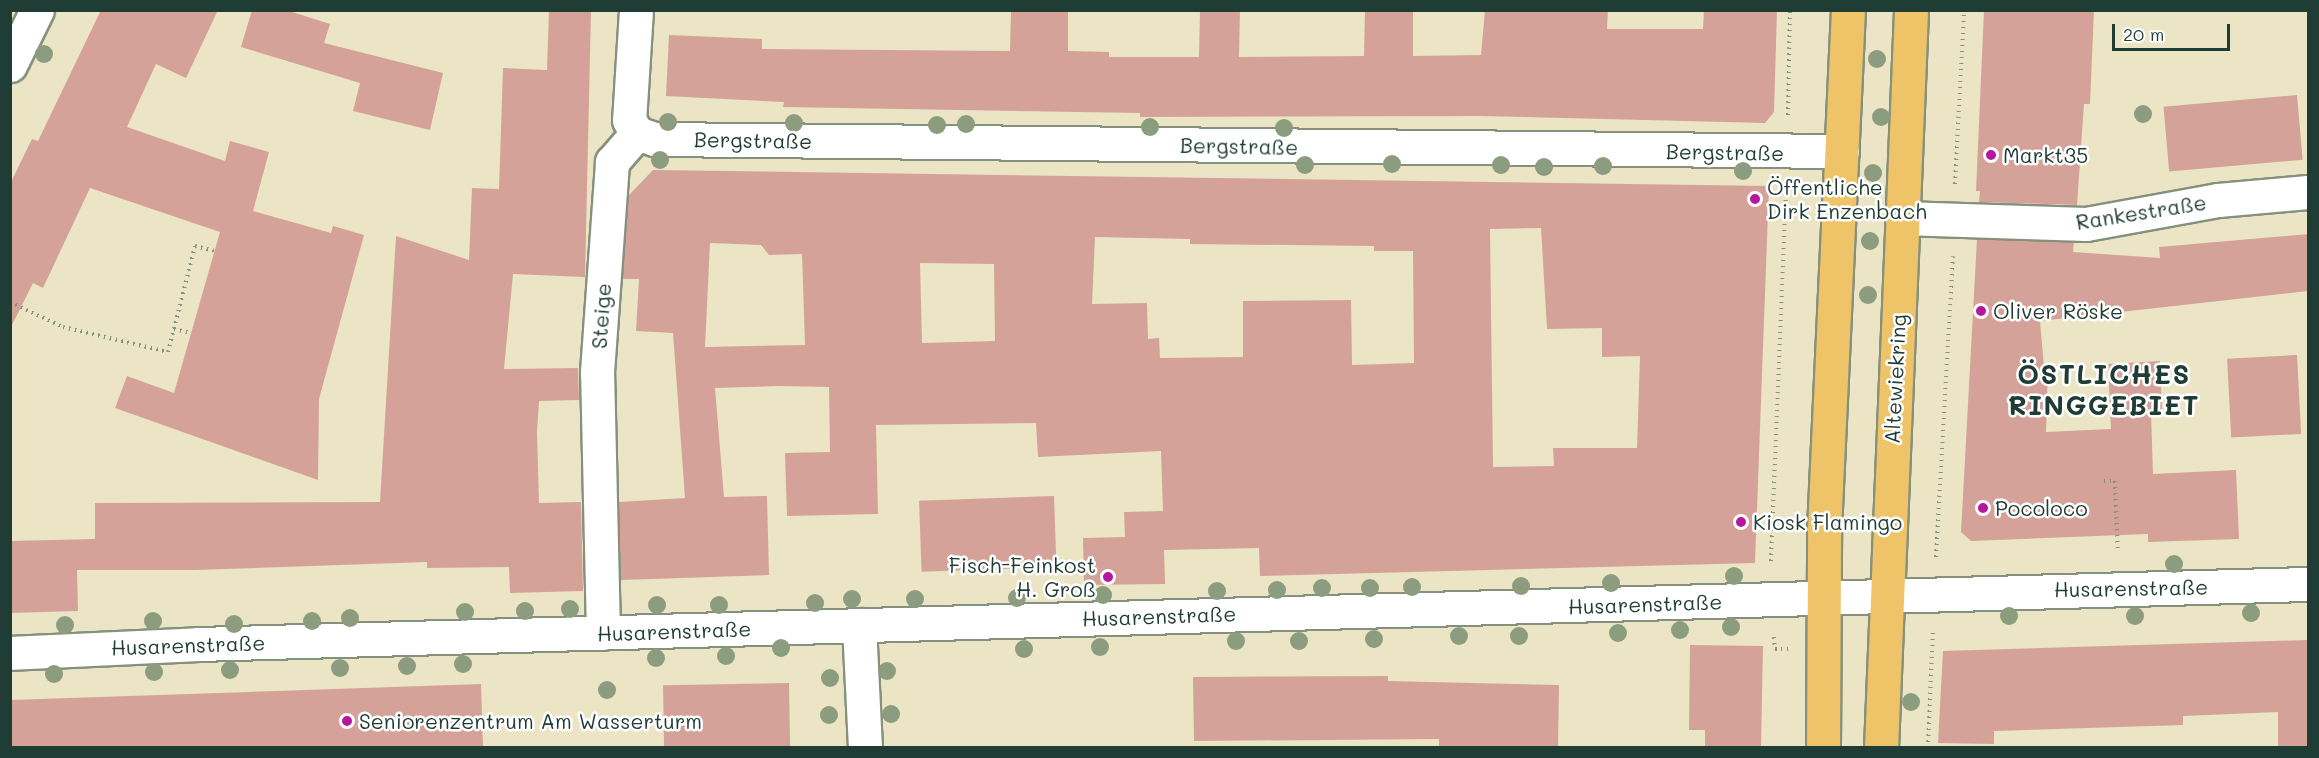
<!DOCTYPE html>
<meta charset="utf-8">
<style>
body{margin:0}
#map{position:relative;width:2319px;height:758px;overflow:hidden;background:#ebe5c5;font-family:Mali,sans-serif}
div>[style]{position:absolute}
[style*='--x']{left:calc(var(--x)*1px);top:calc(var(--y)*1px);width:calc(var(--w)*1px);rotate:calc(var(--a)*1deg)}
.building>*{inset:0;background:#d4a299;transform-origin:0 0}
.path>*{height:4px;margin-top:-2px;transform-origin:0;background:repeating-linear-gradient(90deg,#85917c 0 1.5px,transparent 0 6px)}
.roads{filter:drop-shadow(2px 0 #85917c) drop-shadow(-2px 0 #85917c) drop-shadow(0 2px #85917c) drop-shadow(0 -2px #85917c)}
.minor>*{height:33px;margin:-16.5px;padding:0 16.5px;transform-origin:16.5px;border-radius:16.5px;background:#fff}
.major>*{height:33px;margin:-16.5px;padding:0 16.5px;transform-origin:16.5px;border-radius:16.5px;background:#efc469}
.trees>*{width:18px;height:18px;margin:-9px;border-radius:50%;background:#8c9c7f}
.dots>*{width:16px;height:16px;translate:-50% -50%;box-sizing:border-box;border:3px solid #fff;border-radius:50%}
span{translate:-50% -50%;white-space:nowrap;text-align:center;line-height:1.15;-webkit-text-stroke:5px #fff;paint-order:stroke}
.street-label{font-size:21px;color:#1f3d34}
.poi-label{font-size:21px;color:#1f3d34}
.left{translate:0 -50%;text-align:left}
.right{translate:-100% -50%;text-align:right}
.district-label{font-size:27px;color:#1f3d34;font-weight:700;letter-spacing:1.5px}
.frame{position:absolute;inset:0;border:12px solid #1f3d34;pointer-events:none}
.scale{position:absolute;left:2112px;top:24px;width:118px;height:27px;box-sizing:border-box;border:3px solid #1f3d34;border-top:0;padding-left:8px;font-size:18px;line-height:21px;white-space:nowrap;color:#1f3d34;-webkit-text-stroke:4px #fff;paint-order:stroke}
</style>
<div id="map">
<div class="building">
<i style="clip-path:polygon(101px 10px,218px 10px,186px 78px,156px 64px,127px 127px,225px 161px,230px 141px,269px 152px,253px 211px,331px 233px,333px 226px,364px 235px,319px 399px,318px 480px,115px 408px,127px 376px,174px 393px,220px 232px,90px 188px,43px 288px,33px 283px,10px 329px,10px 184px,32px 139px,38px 141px)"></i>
<i style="clip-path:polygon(252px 10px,286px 10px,330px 24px,324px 43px,443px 73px,430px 130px,353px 111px,360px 83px,241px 47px)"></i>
<i style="clip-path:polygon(549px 10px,591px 10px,585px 277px,513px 274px,504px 369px,578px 368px,579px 400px,539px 401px,537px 432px,539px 503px,581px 502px,583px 591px,510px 593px,509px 567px,427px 568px,427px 562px,195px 570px,77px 570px,78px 611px,10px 613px,10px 541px,95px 539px,95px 503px,380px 502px,396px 236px,469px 260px,472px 188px,499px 189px,503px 68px,547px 70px)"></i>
<i style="clip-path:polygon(1011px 10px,1068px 10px,1068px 51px,1109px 52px,1109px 57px,1199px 57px,1200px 10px,1240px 10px,1239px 57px,1364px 56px,1365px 10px,1413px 10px,1413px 56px,1481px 55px,1485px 10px,1608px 10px,1607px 29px,1703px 29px,1704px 10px,1777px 10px,1774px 112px,1765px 123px,1481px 116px,1140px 117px,1140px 113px,783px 107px,784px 102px,666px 96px,669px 35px,762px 39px,762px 49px,1010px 51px)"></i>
<i style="clip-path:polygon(1984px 10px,2094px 10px,2090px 104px,2084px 104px,2077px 205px,1979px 202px,1980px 191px,1976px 191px)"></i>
<i style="left:2297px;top:95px;width:65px;height:134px;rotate:85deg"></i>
<i style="clip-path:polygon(evenodd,653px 170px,1769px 186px,1755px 563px,1260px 576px,1259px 548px,1164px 550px,1165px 584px,1084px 585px,1083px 538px,1125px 537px,1124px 512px,1163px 511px,1161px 451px,1038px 457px,1036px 423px,876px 425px,878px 514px,787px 516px,785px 453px,830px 452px,829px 387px,779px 386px,715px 388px,724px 497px,767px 496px,769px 575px,621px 580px,619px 502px,685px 498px,673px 333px,636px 331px,639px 279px,622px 279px,628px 196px,653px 170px,1541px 228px,1547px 329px,1602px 328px,1602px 357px,1640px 356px,1637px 448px,1553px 448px,1554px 466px,1493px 467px,1490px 229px,1541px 228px,653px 170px,1095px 237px,1190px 239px,1190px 244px,1374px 246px,1374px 251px,1413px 251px,1414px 363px,1352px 365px,1351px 300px,1243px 301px,1243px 357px,1160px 358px,1159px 338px,1148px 339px,1147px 303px,1092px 304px,1095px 237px,653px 170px,710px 243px,761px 245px,769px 255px,802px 254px,805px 345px,705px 347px,710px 243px,653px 170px,920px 263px,994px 264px,995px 341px,922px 343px,920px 263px)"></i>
<i style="clip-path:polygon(2308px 234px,2308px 291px,2040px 321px,2044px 367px,2048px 367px,2046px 432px,2111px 429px,2108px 364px,2160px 361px,2162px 412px,2151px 413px,2153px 474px,2236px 470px,2239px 539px,2148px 542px,2148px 534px,1971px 541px,1961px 532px,1977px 239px,2074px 242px,2073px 252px,2160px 258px,2159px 247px)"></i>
<i style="left:2297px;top:355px;width:79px;height:70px;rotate:87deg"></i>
<i style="left:1054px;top:496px;width:71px;height:135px;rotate:88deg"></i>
<i style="clip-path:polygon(2308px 640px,2308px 747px,2278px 747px,2278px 712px,2183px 716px,2183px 725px,1994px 731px,1994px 744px,1938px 743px,1943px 651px)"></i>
<i style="clip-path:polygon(1690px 645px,1763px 646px,1761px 747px,1705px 747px,1705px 730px,1689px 730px)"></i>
<i style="clip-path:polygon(1388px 676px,1388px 681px,1559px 685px,1558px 747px,1439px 747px,1439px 739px,1194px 741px,1193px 677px)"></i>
<i style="left:789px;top:683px;width:64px;height:126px;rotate:89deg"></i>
<i style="clip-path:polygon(481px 684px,483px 747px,10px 747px,10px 700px)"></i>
</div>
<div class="path">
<i style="--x:1788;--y:115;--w:105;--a:-88.9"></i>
<i style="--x:1955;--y:184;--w:174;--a:-87"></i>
<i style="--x:10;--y:302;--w:59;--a:25.3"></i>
<i style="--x:63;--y:327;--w:108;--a:13.4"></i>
<i style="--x:168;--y:352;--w:109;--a:-75.7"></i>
<i style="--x:195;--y:246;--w:21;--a:14"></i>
<i style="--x:174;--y:329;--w:17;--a:13"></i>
<i style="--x:2104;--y:481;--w:11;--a:0"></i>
<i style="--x:2115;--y:481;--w:72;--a:87.6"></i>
<i style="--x:1771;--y:528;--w:14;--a:0"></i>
<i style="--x:1936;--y:557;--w:301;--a:-86.8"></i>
<i style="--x:1771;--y:561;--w:373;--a:-87.7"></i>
<i style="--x:1774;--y:637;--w:12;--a:85"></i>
<i style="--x:1775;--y:649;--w:13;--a:0"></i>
<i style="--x:1928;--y:748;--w:117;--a:-87.6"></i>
</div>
<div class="roads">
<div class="minor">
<i style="--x:636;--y:10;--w:110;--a:93.6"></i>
<i style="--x:629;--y:120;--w:15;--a:58"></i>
<i style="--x:10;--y:65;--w:61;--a:-63.9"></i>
<i style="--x:637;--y:133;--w:18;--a:19"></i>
<i style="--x:654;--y:139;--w:1188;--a:0.58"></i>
<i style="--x:1902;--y:218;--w:184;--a:1.9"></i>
<i style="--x:2086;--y:224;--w:134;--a:-10.3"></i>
<i style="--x:2218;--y:200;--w:90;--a:-5.1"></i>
<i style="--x:859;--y:625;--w:123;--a:87.2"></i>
<i style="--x:603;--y:633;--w:261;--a:-91.3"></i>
<i style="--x:597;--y:372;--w:211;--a:-85.9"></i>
<i style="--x:612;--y:162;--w:38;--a:-49"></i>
<i style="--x:10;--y:653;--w:188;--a:-2.7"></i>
<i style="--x:198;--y:644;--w:2111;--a:-1.63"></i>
</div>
<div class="major">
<i style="--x:1823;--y:748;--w:218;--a:-89.7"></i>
<i style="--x:1824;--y:530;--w:521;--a:-87.36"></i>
<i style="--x:1881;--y:748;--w:739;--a:-87.67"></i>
</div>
</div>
<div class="trees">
<i style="left:44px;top:54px"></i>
<i style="left:1877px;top:59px"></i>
<i style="left:2143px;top:114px"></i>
<i style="left:1881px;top:117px"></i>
<i style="left:668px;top:122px"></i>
<i style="left:794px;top:123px"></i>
<i style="left:966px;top:124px"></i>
<i style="left:937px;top:125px"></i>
<i style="left:1150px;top:127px"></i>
<i style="left:1284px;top:128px"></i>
<i style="left:660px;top:160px"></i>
<i style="left:1392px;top:164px"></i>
<i style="left:1305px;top:165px"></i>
<i style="left:1501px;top:165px"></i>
<i style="left:1603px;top:166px"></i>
<i style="left:1544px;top:167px"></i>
<i style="left:1743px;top:171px"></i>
<i style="left:1873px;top:173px"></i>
<i style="left:1870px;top:241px"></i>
<i style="left:1868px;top:295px"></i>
<i style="left:2174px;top:564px"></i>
<i style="left:1734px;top:576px"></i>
<i style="left:1611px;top:583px"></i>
<i style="left:1521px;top:586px"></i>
<i style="left:1412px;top:587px"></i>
<i style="left:1322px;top:588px"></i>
<i style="left:1370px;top:588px"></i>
<i style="left:1277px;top:590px"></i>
<i style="left:1217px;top:591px"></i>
<i style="left:1103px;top:595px"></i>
<i style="left:1017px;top:598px"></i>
<i style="left:852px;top:599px"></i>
<i style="left:915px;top:599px"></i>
<i style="left:815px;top:603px"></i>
<i style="left:657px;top:605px"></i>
<i style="left:719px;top:605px"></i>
<i style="left:570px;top:609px"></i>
<i style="left:525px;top:611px"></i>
<i style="left:465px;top:612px"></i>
<i style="left:2251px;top:613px"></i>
<i style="left:2009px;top:616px"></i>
<i style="left:2135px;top:616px"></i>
<i style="left:350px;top:618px"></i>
<i style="left:153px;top:621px"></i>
<i style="left:312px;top:621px"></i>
<i style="left:234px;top:624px"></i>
<i style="left:65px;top:625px"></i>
<i style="left:1731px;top:627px"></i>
<i style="left:1680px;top:630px"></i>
<i style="left:1618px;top:633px"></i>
<i style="left:1459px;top:636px"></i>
<i style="left:1519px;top:636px"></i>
<i style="left:1374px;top:639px"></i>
<i style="left:1236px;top:641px"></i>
<i style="left:1299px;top:641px"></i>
<i style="left:1100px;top:647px"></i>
<i style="left:781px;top:648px"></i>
<i style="left:1024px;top:649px"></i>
<i style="left:726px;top:656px"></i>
<i style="left:656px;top:658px"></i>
<i style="left:463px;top:664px"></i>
<i style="left:407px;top:666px"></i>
<i style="left:340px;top:668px"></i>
<i style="left:230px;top:670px"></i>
<i style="left:887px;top:671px"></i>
<i style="left:154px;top:672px"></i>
<i style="left:54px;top:674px"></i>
<i style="left:830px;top:678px"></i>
<i style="left:607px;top:690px"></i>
<i style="left:1911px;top:702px"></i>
<i style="left:891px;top:714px"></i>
<i style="left:829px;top:715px"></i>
</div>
<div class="dots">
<i style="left:1991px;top:155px;background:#b5179e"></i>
<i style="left:1755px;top:199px;background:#b5179e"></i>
<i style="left:1981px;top:311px;background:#b5179e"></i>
<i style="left:1983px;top:508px;background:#b5179e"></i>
<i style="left:1741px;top:522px;background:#b5179e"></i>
<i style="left:1108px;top:577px;background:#b5179e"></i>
<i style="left:347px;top:721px;background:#b5179e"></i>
</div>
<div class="street-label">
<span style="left:753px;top:140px;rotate:1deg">Bergstraße</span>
<span style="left:1239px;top:146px;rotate:1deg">Bergstraße</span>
<span style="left:1725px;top:152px;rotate:1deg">Bergstraße</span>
<span style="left:2141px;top:212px;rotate:-9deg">Rankestraße</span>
<span style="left:601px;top:316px;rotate:-86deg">Steige</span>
<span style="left:1895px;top:379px;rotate:-87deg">Altewiekring</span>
<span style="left:2131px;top:588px;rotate:-1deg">Husarenstraße</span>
<span style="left:1645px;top:604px;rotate:-2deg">Husarenstraße</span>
<span style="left:1159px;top:616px;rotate:-2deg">Husarenstraße</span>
<span style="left:674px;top:631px;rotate:-2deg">Husarenstraße</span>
<span style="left:188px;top:645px;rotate:-2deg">Husarenstraße</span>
</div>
<div class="poi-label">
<span class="left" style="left:2003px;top:155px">Markt35</span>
<span class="left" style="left:1767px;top:199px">Öffentliche<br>Dirk Enzenbach</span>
<span class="left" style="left:1993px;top:311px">Oliver Röske</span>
<span class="left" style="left:1995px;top:508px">Pocoloco</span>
<span class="left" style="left:1753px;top:522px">Kiosk Flamingo</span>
<span class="right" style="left:1096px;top:577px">Fisch-Feinkost<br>H. Groß</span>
<span class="left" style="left:359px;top:721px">Seniorenzentrum Am Wasserturm</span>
</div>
<div class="district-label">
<span style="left:2104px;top:389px">ÖSTLICHES<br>RINGGEBIET</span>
</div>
<div class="frame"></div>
<div class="scale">20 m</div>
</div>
